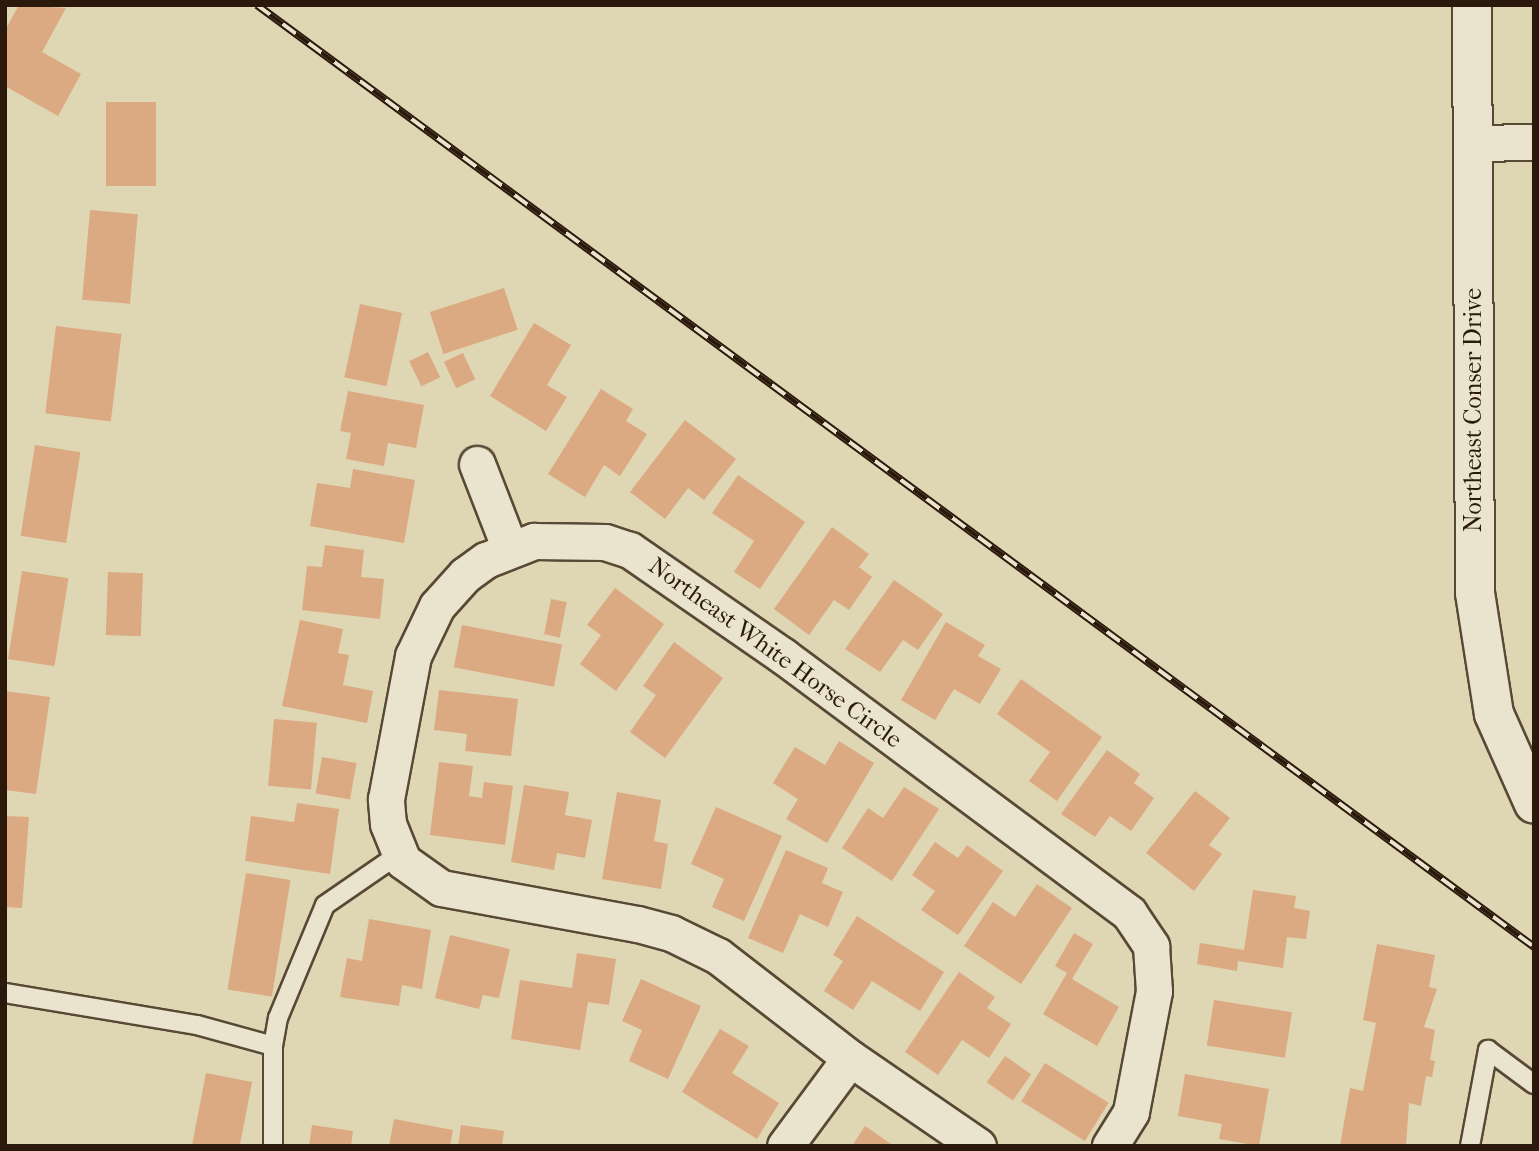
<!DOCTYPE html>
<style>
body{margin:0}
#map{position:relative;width:1539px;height:1151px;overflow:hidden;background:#dfd6b4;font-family:"IM FELL French Canon",serif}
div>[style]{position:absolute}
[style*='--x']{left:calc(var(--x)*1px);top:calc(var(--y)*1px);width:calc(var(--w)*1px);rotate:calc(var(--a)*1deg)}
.building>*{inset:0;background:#dbaa82;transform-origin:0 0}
.roads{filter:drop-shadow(2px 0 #584935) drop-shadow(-2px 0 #584935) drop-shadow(0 2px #584935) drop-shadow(0 -2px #584935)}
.lane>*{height:18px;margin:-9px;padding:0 9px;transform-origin:9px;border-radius:9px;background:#eae4ce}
.street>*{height:35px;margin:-17.5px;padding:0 17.5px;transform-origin:17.5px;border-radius:17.5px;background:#eae4ce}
.secondary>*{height:38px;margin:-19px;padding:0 19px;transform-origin:19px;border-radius:19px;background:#eae4ce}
.rail>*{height:8px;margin-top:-4px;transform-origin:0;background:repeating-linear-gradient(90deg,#eae4ce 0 16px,#2b1a0b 0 32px);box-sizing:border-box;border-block:2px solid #2b1a0b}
span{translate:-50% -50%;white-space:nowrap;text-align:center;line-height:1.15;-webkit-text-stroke:7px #eae4ce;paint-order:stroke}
.street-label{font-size:24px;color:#2b1a0b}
.frame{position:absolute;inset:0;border:7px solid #2b1a0b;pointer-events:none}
</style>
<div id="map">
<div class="building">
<i style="clip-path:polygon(19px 5px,66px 8px,42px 52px,81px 74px,58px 116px,5px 86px,5px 30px)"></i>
<i style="left:106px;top:102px;width:50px;height:84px"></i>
<i style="left:90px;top:210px;width:48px;height:90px;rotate:5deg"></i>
<i style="left:504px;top:288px;width:44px;height:78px;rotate:72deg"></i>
<i style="left:360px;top:304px;width:43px;height:75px;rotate:12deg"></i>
<i style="clip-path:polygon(534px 323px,571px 345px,547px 385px,567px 397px,546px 431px,490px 396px)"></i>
<i style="left:56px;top:326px;width:66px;height:88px;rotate:7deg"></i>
<i style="left:428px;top:352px;width:28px;height:21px;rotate:64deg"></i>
<i style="left:463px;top:353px;width:29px;height:21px;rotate:65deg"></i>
<i style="clip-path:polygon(601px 389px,633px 409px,626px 421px,647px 434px,620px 476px,604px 465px,585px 497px,548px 474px)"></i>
<i style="clip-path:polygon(348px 391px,424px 405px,416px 448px,388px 443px,384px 466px,346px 459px,351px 433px,340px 431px)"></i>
<i style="clip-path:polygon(685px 420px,736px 459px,704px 500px,688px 488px,665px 519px,630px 492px)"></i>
<i style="left:35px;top:445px;width:46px;height:92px;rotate:9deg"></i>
<i style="clip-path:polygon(353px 469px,415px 480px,404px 543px,310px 526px,317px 483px,350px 488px)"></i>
<i style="clip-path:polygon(738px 475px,805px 522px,760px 589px,734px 572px,754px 541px,712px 513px)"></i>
<i style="clip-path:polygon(832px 527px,869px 554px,859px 567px,872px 577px,849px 610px,834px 600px,809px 635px,774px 609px)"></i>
<i style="clip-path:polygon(325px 545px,364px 550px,361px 577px,384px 579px,380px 619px,302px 610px,307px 566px,322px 567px)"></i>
<i style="left:22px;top:571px;width:47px;height:89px;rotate:9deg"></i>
<i style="left:108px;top:572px;width:35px;height:63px;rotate:2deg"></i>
<i style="clip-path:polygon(894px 580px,943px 614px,918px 650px,903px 640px,880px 672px,845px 649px)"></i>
<i style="clip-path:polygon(615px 588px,664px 624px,616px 691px,580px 664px,601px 635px,587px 625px)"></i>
<i style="left:551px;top:599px;width:16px;height:36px;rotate:11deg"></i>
<i style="clip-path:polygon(300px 620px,343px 629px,338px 653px,349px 655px,343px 685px,373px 691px,367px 723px,282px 706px)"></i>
<i style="clip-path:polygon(946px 622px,985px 645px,978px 656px,1001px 669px,980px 704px,954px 689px,935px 720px,901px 700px)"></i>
<i style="left:462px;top:625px;width:102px;height:43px;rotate:11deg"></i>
<i style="clip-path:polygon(674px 642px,723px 678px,665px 758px,630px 732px,656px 695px,643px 686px)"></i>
<i style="clip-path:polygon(1021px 679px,1102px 737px,1057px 801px,1029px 781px,1050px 752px,997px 714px)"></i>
<i style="clip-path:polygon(439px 690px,518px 699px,511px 756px,465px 751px,467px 734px,434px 730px)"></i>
<i style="clip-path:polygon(5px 691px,50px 697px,36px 794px,5px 790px)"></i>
<i style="left:274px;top:719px;width:43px;height:67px;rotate:5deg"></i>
<i style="clip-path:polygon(839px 741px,874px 763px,827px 843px,786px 819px,798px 799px,773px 783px,795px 747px,825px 765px)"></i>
<i style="clip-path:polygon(1107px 750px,1140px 774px,1134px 783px,1154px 798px,1131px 831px,1110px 816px,1095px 837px,1061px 814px)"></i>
<i style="left:322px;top:757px;width:35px;height:37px;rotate:10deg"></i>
<i style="clip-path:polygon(439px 762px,473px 766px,469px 796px,482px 798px,484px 782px,513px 786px,505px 845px,430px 835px)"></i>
<i style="clip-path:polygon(524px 785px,569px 792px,565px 815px,592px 820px,585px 858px,557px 853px,554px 870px,511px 862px)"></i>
<i style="clip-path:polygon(904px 787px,939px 809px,892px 881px,842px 848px,868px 808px,883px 818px)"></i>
<i style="clip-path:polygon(1195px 791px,1230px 818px,1209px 845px,1222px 854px,1194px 891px,1146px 853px)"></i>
<i style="clip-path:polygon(617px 792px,661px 800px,654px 841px,668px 844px,661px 889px,602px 879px)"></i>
<i style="clip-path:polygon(297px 803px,339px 809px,330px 874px,245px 861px,251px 816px,294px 822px)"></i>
<i style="clip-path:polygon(716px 807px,782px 836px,744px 921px,712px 907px,724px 879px,691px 864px)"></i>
<i style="clip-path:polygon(5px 816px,29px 817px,22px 908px,5px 907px)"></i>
<i style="clip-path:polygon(935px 842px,958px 858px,967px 845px,1003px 871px,958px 935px,921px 910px,935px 891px,912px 875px)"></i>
<i style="clip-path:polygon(786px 850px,828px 868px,822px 883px,843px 892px,828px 927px,800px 914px,783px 953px,748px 938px)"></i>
<i style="left:246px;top:873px;width:45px;height:118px;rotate:9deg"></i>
<i style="clip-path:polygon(1037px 884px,1072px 908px,1021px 984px,964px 946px,993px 902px,1015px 917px)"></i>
<i style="clip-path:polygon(1253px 890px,1296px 896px,1294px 908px,1310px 911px,1306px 939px,1287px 937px,1283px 968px,1238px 961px,1237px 971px,1197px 964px,1200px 943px,1244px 950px)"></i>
<i style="clip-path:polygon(857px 916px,944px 972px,920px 1011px,872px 981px,853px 1010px,824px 991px,843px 961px,833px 955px)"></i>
<i style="clip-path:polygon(369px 919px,431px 930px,422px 989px,402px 985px,399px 1006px,340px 997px,347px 958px,362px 961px)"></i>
<i style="clip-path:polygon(1074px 933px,1093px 944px,1072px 979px,1119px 1007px,1097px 1046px,1043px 1014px,1067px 973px,1055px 966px)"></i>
<i style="clip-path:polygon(450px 935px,510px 949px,499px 998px,483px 995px,479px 1009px,435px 998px)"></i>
<i style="clip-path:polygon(1377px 944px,1435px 955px,1429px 987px,1437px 989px,1424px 1027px,1435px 1030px,1430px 1060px,1435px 1061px,1432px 1077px,1426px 1076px,1421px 1106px,1409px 1103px,1406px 1145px,1340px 1146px,1350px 1088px,1363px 1091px,1376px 1023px,1363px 1020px)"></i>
<i style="clip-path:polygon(577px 953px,616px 959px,609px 1005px,588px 1002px,580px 1050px,511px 1039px,520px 980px,572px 988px)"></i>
<i style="clip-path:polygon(959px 972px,995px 997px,987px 1008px,1011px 1024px,989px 1058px,962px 1040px,938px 1075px,905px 1052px)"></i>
<i style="clip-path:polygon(641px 979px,701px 1006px,668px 1079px,629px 1061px,642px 1030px,622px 1021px)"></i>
<i style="left:1214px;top:1000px;width:79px;height:46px;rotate:9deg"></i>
<i style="clip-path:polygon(720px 1029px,749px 1046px,732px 1073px,779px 1103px,757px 1139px,682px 1092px)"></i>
<i style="left:1005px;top:1056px;width:32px;height:32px;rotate:35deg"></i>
<i style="left:1045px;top:1063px;width:75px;height:45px;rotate:32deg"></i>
<i style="left:206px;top:1073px;width:47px;height:74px;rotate:11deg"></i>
<i style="clip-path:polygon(1185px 1074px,1269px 1089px,1259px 1146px,1219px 1139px,1222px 1124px,1178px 1116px)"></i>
<i style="clip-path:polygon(394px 1119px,453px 1130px,450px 1146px,389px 1146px)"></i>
<i style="clip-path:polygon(312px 1125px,353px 1131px,351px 1146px,309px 1146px)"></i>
<i style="clip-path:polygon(461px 1125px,504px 1131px,502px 1146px,458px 1146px)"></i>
<i style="clip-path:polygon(865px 1126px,894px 1146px,852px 1146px)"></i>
</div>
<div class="roads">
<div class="lane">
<i style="--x:5;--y:993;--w:195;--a:9.5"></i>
<i style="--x:197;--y:1025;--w:79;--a:15.4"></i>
<i style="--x:273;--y:1146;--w:100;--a:-90"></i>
<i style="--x:273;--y:1046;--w:28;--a:-80"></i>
<i style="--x:278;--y:1018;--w:122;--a:-67.4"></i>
<i style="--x:325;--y:905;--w:90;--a:-34.6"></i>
<i style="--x:1470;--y:1146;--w:98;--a:-79.4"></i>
<i style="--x:1488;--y:1050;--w:57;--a:36.5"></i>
</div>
<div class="street">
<i style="--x:1472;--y:143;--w:62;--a:-0.9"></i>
<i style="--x:477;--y:464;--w:91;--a:68.8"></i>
<i style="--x:785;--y:1146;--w:109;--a:-53.5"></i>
<i style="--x:978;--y:1146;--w:155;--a:-145.5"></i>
<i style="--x:850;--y:1058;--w:167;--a:-142.3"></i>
<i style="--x:718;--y:956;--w:52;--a:-153.9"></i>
<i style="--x:671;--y:933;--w:35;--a:-165"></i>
<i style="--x:637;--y:924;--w:199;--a:-169.6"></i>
<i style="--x:441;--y:888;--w:47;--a:-144.6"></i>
<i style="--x:403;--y:861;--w:40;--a:-112"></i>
<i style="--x:388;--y:824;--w:25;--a:-95"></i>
<i style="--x:386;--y:799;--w:146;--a:-79.3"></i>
<i style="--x:413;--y:656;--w:55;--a:-64.4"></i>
<i style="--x:437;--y:606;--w:42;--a:-47.9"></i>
<i style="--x:465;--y:575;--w:26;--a:-36"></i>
<i style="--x:486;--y:560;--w:52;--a:-21.6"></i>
<i style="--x:534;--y:541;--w:71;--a:0.8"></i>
<i style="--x:605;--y:542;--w:26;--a:18"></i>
<i style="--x:630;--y:550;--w:186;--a:34.7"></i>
<i style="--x:783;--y:656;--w:431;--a:36.6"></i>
<i style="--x:1129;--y:913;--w:40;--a:56"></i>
<i style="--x:1151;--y:946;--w:45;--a:86.2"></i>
<i style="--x:1154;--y:991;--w:123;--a:100.8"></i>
<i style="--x:1131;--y:1112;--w:40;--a:122"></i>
</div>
<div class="secondary">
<i style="--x:1472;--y:5;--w:588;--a:89.71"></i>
<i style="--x:1475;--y:593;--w:122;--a:81.1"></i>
<i style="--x:1494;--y:714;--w:98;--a:66"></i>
</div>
</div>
<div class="rail">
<i style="--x:257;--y:5;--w:1587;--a:36.41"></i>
</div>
<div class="street-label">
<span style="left:1474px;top:410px;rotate:-90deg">Northeast Conser Drive</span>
<span style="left:775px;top:653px;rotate:36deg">Northeast White Horse Circle</span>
</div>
<div class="frame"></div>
</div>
